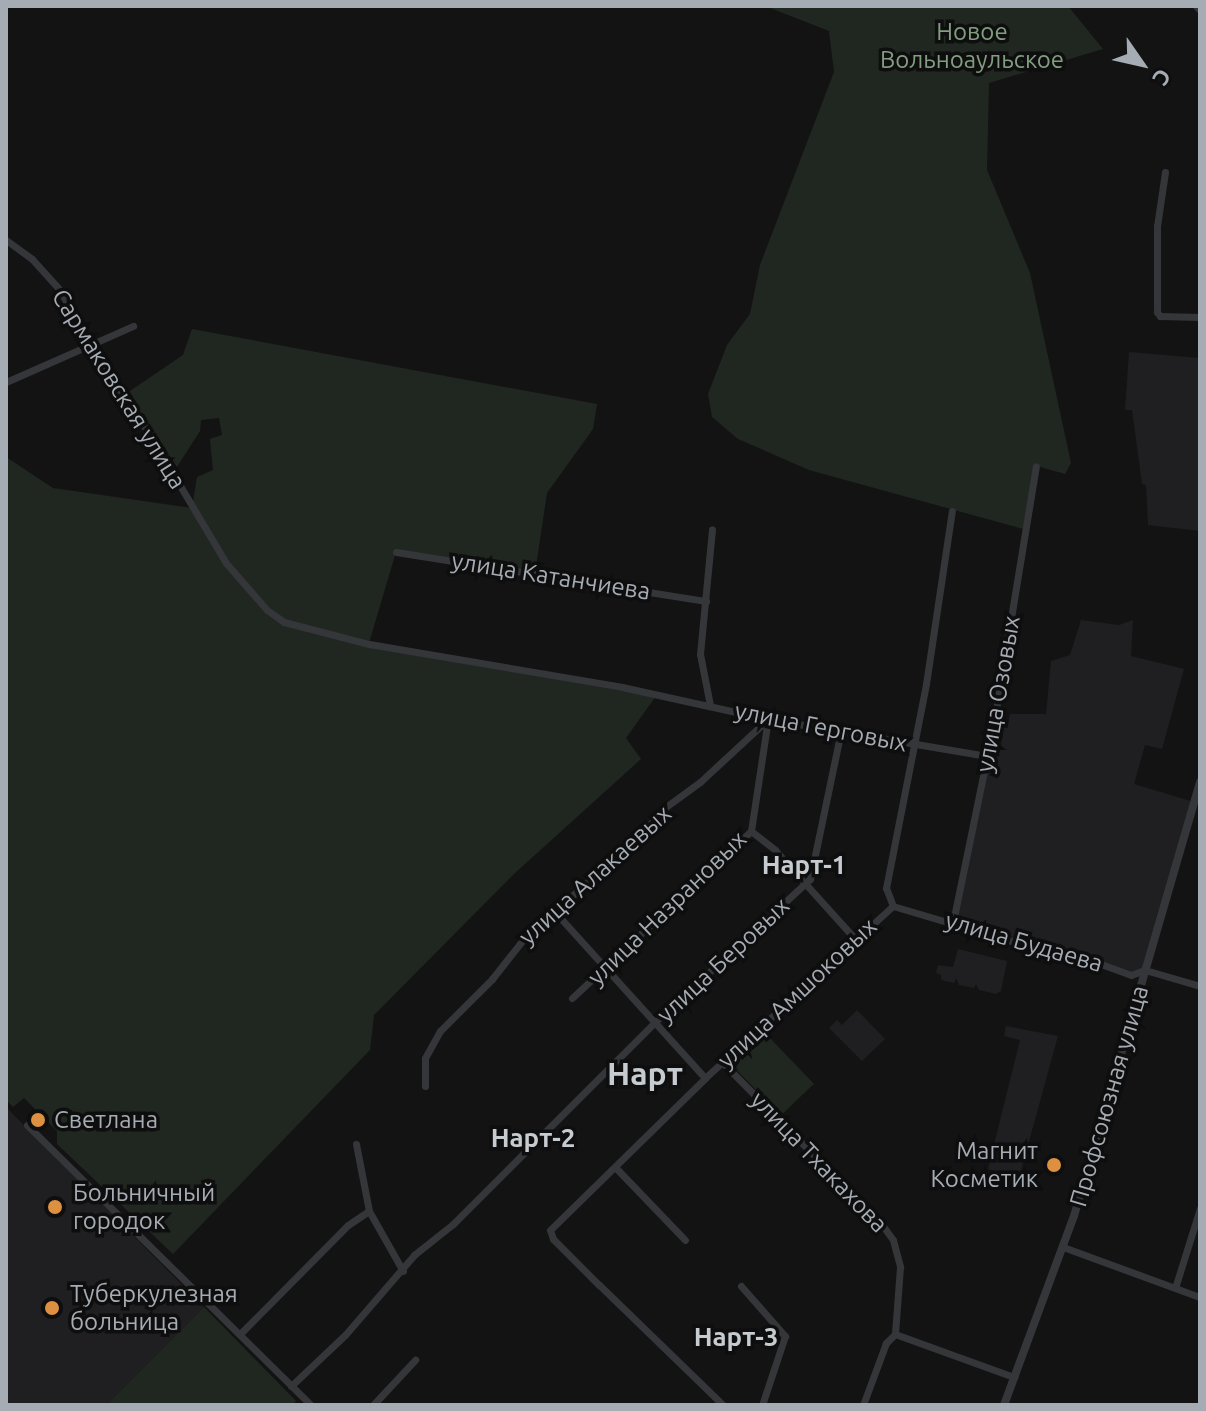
<!DOCTYPE html>
<meta charset="utf-8">
<style>
body{margin:0}
#map{position:relative;width:1206px;height:1411px;overflow:hidden;background:#131314;font-family:Ubuntu,sans-serif}
div>[style]{position:absolute}
[style*='--x']{left:calc(var(--x)*1px);top:calc(var(--y)*1px);width:calc(var(--w)*1px);rotate:calc(var(--a)*1deg)}
.built>*{inset:0;background:#1f1f21}
.green>*{inset:0;background:#202720;transform-origin:0 0}
.minor>*{height:7px;margin:-3.5px;padding:0 3.5px;transform-origin:3.5px;border-radius:3.5px;background:#343639}
.tertiary>*{height:8px;margin:-4px;padding:0 4px;transform-origin:4px;border-radius:4px;background:#343639}
.dots>*{width:22px;height:22px;translate:-50% -50%;box-sizing:border-box;border:4px solid #0e0e0f;border-radius:50%}
span{translate:-50% -50%;white-space:nowrap;text-align:center;line-height:1.15;-webkit-text-stroke:7px #0e0e0f;paint-order:stroke}
.park-label{font-size:24px;color:#829d7f}
.street-label{font-size:24px;color:#a6acb3}
.poi-label{font-size:24px;color:#a6acb3}
.left{translate:0 -50%;text-align:left}
.right{translate:-100% -50%;text-align:right}
.neighbourhood-label{font-size:26px;color:#c6cbd0;font-weight:700}
.district-label{font-size:32px;color:#c6cbd0;font-weight:700}
.frame{position:absolute;inset:0;border:8px solid #a6acb3;pointer-events:none}
.north{position:absolute;left:1102px;top:24px;width:80px;height:80px;-webkit-text-stroke:6px #0e0e0f;paint-order:stroke;rotate:124deg;font-size:22px;font-weight:700;line-height:32px;text-align:center;color:#a6acb3}
.north::after{content:'';display:block;margin:auto;width:28px;height:36px;background:#a6acb3;clip-path:polygon(50% 0,100% 100%,50% 72%,0 100%)}
</style>
<div id="map">
<div class="built">
<i style="clip-path:polygon(1129px 352px,1200px 358px,1200px 531px,1148px 525px,1146px 485px,1142px 484px,1132px 410px,1125px 410px)"></i>
<i style="clip-path:polygon(1081px 620px,1119px 625px,1133px 620px,1131px 656px,1184px 669px,1162px 749px,1145px 745px,1134px 784px,1194px 802px,1145px 970px,1131px 975px,953px 922px,994px 722px,1008px 723px,1010px 714px,1046px 714px,1051px 661px,1070px 655px)"></i>
<i style="clip-path:polygon(958px 949px,1007px 961px,1001px 991px,996px 994px,979px 990px,976px 984px,974px 988px,959px 985px,956px 978px,954px 983px,941px 980px,941px 975px,936px 973px,938px 965px,953px 967px)"></i>
<i style="clip-path:polygon(857px 1010px,885px 1039px,862px 1061px,829px 1028px,837px 1020px,842px 1025px)"></i>
<i style="clip-path:polygon(1006px 1026px,1058px 1036px,1019px 1178px,988px 1169px,1020px 1040px,1004px 1036px)"></i>
<i style="clip-path:polygon(6px 1107px,204px 1307px,106px 1405px,6px 1405px)"></i>
</div>
<div class="green">
<i style="clip-path:polygon(765px 6px,1068px 6px,1103px 49px,989px 83px,987px 170px,1030px 273px,1071px 463px,1065px 474px,1037px 466px,1027px 530px,809px 470px,738px 439px,712px 417px,708px 394px,727px 345px,750px 314px,760px 265px,834px 72px,829px 31px)"></i>
<i style="clip-path:polygon(192px 329px,597px 404px,593px 429px,547px 493px,535px 573px,396px 552px,369px 643px,656px 696px,626px 738px,641px 759px,515px 873px,374px 1015px,370px 1050px,173px 1254px,57px 1144px,57px 1131px,24px 1098px,13px 1107px,6px 1100px,6px 457px,53px 488px,192px 508px,197px 477px,213px 470px,210px 439px,222px 435px,219px 418px,201px 420px,200px 431px,175px 470px,129px 401px,130px 391px,183px 355px)"></i>
<i style="left:766px;top:1034px;width:69px;height:46px;rotate:46deg"></i>
<i style="clip-path:polygon(204px 1307px,296px 1401px,292px 1405px,106px 1405px)"></i>
</div>
<div class="minor">
<i style="--x:1196;--y:6;--w:6;--a:45"></i>
<i style="--x:1165;--y:172;--w:55;--a:98.4"></i>
<i style="--x:1157;--y:226;--w:86;--a:90"></i>
<i style="--x:1157;--y:312;--w:5;--a:53"></i>
<i style="--x:1160;--y:316;--w:40;--a:1.4"></i>
<i style="--x:6;--y:240;--w:32;--a:36"></i>
<i style="--x:32;--y:259;--w:42;--a:47.9"></i>
<i style="--x:60;--y:290;--w:106;--a:61.7"></i>
<i style="--x:110;--y:383;--w:60;--a:51.8"></i>
<i style="--x:147;--y:430;--w:155;--a:59.3"></i>
<i style="--x:226;--y:563;--w:62;--a:48.9"></i>
<i style="--x:267;--y:610;--w:21;--a:35"></i>
<i style="--x:284;--y:622;--w:88;--a:14.5"></i>
<i style="--x:369;--y:644;--w:257;--a:9.6"></i>
<i style="--x:622;--y:687;--w:149;--a:12.4"></i>
<i style="--x:768;--y:719;--w:222;--a:9.6"></i>
<i style="--x:6;--y:382;--w:139;--a:-23.8"></i>
<i style="--x:396;--y:552;--w:314;--a:9"></i>
<i style="--x:710;--y:705;--w:52;--a:-101.1"></i>
<i style="--x:700;--y:654;--w:125;--a:-84.5"></i>
<i style="--x:751;--y:831;--w:31;--a:38"></i>
<i style="--x:775;--y:850;--w:120;--a:48"></i>
<i style="--x:893;--y:906;--w:19;--a:-111"></i>
<i style="--x:886;--y:888;--w:208;--a:-78.9"></i>
<i style="--x:926;--y:684;--w:175;--a:-81.5"></i>
<i style="--x:893;--y:906;--w:130;--a:16.5"></i>
<i style="--x:1018;--y:943;--w:71;--a:13.1"></i>
<i style="--x:1087;--y:959;--w:47;--a:20"></i>
<i style="--x:1131;--y:975;--w:15;--a:-20"></i>
<i style="--x:1145;--y:970;--w:57;--a:16.2"></i>
<i style="--x:555;--y:912;--w:224;--a:47.9"></i>
<i style="--x:953;--y:922;--w:204;--a:-78.4"></i>
<i style="--x:994;--y:722;--w:259;--a:-80.7"></i>
<i style="--x:572;--y:998;--w:245;--a:-43"></i>
<i style="--x:751;--y:831;--w:113;--a:-81.4"></i>
<i style="--x:722;--y:1062;--w:225;--a:45.4"></i>
<i style="--x:880;--y:1222;--w:22;--a:54"></i>
<i style="--x:893;--y:1240;--w:28;--a:75"></i>
<i style="--x:900;--y:1267;--w:67;--a:94.3"></i>
<i style="--x:895;--y:1334;--w:13;--a:135"></i>
<i style="--x:886;--y:1343;--w:66;--a:110.4"></i>
<i style="--x:425;--y:1086;--w:28;--a:-90"></i>
<i style="--x:425;--y:1058;--w:31;--a:-61"></i>
<i style="--x:440;--y:1031;--w:74;--a:-45"></i>
<i style="--x:492;--y:979;--w:53;--a:-51.8"></i>
<i style="--x:525;--y:937;--w:150;--a:-41.2"></i>
<i style="--x:638;--y:838;--w:38;--a:-49"></i>
<i style="--x:663;--y:809;--w:46;--a:-36.1"></i>
<i style="--x:700;--y:782;--w:93;--a:-42.8"></i>
<i style="--x:27;--y:1125;--w:399;--a:44.6"></i>
<i style="--x:356;--y:1144;--w:68;--a:79"></i>
<i style="--x:369;--y:1211;--w:69;--a:60.5"></i>
<i style="--x:615;--y:1167;--w:101;--a:46.2"></i>
<i style="--x:1063;--y:1247;--w:146;--a:20.1"></i>
<i style="--x:741;--y:1286;--w:67;--a:48.7"></i>
<i style="--x:785;--y:1336;--w:73;--a:108.4"></i>
<i style="--x:1175;--y:1288;--w:84;--a:-72.6"></i>
<i style="--x:240;--y:1334;--w:153;--a:-45.3"></i>
<i style="--x:348;--y:1225;--w:25;--a:-34"></i>
<i style="--x:895;--y:1334;--w:127;--a:19.9"></i>
<i style="--x:291;--y:1386;--w:74;--a:-43.4"></i>
<i style="--x:345;--y:1335;--w:106;--a:-49.2"></i>
<i style="--x:414;--y:1255;--w:50;--a:-38.5"></i>
<i style="--x:453;--y:1224;--w:286;--a:-45"></i>
<i style="--x:655;--y:1022;--w:211;--a:-42.7"></i>
<i style="--x:810;--y:879;--w:152;--a:-78.2"></i>
<i style="--x:373;--y:1405;--w:62;--a:-47"></i>
<i style="--x:723;--y:1405;--w:173;--a:-135.9"></i>
<i style="--x:599;--y:1285;--w:65;--a:-135"></i>
<i style="--x:553;--y:1239;--w:9;--a:-108"></i>
<i style="--x:550;--y:1230;--w:217;--a:-44.4"></i>
<i style="--x:705;--y:1078;--w:255;--a:-42.5"></i>
</div>
<div class="tertiary">
<i style="--x:1004;--y:1405;--w:202;--a:-69.7"></i>
<i style="--x:1074;--y:1216;--w:452;--a:-73.8"></i>
</div>
<div class="dots">
<i style="left:38px;top:1120px;background:#de9041"></i>
<i style="left:1054px;top:1165px;background:#de9041"></i>
<i style="left:55px;top:1207px;background:#de9041"></i>
<i style="left:52px;top:1308px;background:#de9041"></i>
</div>
<div class="park-label">
<span style="left:972px;top:46px">Новое<br>Вольноаульское</span>
</div>
<div class="street-label">
<span style="left:119px;top:389px;rotate:58deg">Сармаковская улица</span>
<span style="left:551px;top:576px;rotate:9deg">улица Катанчиева</span>
<span style="left:998px;top:694px;rotate:-80deg">улица Озовых</span>
<span style="left:821px;top:727px;rotate:11deg">улица Герговых</span>
<span style="left:595px;top:875px;rotate:-42deg">улица Алакаевых</span>
<span style="left:667px;top:908px;rotate:-44deg">улица Назрановых</span>
<span style="left:1024px;top:942px;rotate:16deg">улица Будаева</span>
<span style="left:723px;top:960px;rotate:-43deg">улица Беровых</span>
<span style="left:797px;top:993px;rotate:-43deg">улица Амшоковых</span>
<span style="left:1109px;top:1096px;rotate:-74deg">Профсоюзная улица</span>
<span style="left:819px;top:1162px;rotate:46deg">улица Тхакахова</span>
</div>
<div class="poi-label">
<span class="left" style="left:54px;top:1120px">Светлана</span>
<span class="right" style="left:1038px;top:1165px">Магнит<br>Косметик</span>
<span class="left" style="left:73px;top:1207px">Больничный<br>городок</span>
<span class="left" style="left:70px;top:1308px">Туберкулезная<br>больница</span>
</div>
<div class="neighbourhood-label">
<span style="left:804px;top:865px">Нарт-1</span>
<span style="left:533px;top:1138px">Нарт-2</span>
<span style="left:736px;top:1337px">Нарт-3</span>
</div>
<div class="district-label">
<span style="left:645px;top:1073px">Нарт</span>
</div>
<div class="frame"></div>
<div class="north">С</div>
</div>
